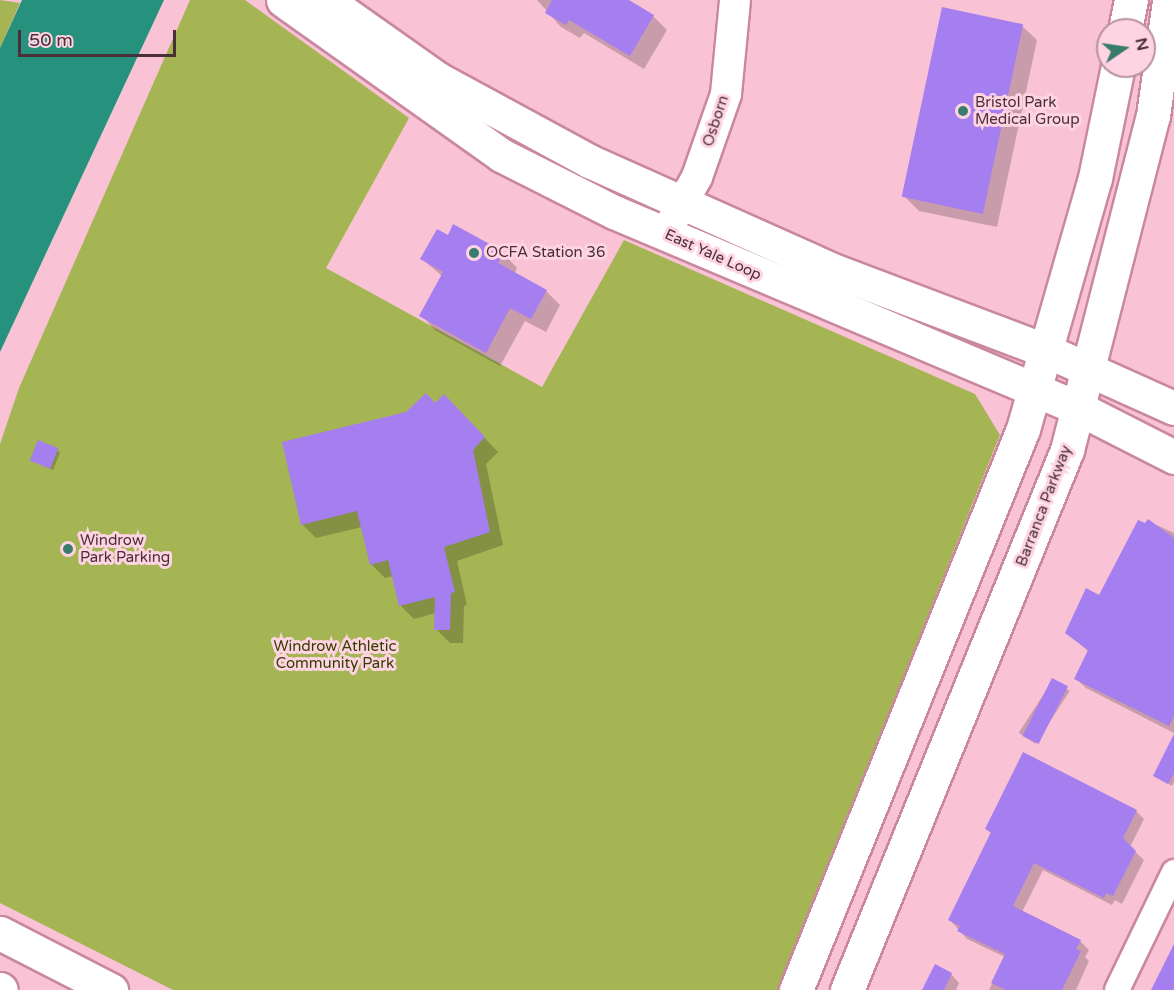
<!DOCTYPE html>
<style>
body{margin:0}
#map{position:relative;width:1174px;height:990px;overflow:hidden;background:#fac3d5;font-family:"Varela Round",sans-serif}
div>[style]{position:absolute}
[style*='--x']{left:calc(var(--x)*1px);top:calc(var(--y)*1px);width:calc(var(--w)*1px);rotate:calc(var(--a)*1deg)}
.green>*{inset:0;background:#a5b554}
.water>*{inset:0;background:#26927e}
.shadow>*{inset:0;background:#0003;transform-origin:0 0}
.building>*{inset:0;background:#a57ef0;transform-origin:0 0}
.roads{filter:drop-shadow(2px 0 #c9889f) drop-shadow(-2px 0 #c9889f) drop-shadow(0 2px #c9889f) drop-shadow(0 -2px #c9889f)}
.minor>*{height:24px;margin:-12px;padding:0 12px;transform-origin:12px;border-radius:12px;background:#fff}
.tertiary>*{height:30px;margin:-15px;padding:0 15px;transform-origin:15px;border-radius:15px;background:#fff}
.secondary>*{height:33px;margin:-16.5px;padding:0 16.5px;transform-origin:16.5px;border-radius:16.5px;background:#fff}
.primary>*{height:33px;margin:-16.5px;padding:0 16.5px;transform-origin:16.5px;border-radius:16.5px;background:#fff}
.dots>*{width:16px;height:16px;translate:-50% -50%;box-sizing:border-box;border:3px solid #ffd4e2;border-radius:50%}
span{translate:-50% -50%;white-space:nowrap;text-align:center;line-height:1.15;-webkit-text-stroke:6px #ffd4e2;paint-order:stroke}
.poi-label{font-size:15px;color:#4a2f38}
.left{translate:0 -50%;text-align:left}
.street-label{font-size:15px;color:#4a2f38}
.park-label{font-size:15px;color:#353c00}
.north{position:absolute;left:1096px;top:18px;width:60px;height:60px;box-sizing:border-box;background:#ffd4e2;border:2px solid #b7929e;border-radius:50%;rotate:77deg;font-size:16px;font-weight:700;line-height:24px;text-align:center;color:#4a2f38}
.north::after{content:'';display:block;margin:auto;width:21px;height:27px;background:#397c6e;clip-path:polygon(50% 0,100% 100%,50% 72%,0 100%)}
.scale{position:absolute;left:18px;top:30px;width:158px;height:27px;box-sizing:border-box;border:3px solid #4a2f38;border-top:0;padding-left:8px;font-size:18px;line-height:21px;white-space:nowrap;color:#4a2f38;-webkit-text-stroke:4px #ffd4e2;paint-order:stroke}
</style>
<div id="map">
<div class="green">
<i style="clip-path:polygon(0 0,20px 3px,0 48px)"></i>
<i style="clip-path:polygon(190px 0,245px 0,409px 118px,326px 268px,542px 387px,624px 240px,975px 394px,1000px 435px,778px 990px,173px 990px,0 903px,0 444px,19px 388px)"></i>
</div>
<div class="water">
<i style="clip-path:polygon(22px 0,164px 0,0 352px,0 48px)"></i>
</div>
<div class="shadow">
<i style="clip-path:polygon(537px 0,626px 0,653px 16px,667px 30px,644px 69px,584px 33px,580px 38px,561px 27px)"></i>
<i style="clip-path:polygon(1022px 26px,1037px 40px,997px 227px,919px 211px,905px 197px)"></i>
<i style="clip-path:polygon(448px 237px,503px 253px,517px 268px,514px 274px,546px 291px,560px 305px,546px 332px,525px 321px,500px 366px,435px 330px,421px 315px,442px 276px,422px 259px)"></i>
<i style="clip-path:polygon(444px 396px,498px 452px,486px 464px,503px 545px,457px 561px,467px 605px,464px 606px,463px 643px,450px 643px,436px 629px,436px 613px,414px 619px,400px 605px,393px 576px,385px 578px,371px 564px,362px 527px,316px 538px,302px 524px,407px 413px,435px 404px)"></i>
<i style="clip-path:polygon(57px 450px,60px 453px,53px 470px,32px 460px)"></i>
<i style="clip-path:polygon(1148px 521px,1174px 533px,1174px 733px,1086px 688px,1076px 679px,1089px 652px,1067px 633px,1100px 597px)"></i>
<i style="left:1053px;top:680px;width:20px;height:63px;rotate:33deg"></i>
<i style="clip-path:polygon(1174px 750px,1174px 782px,1172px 786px,1154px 776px)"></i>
<i style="clip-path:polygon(1136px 811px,1144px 819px,1130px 847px,1144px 860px,1122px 904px,1115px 900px,1112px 905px,1043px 870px,1022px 912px,1080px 941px,1089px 950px,1085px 957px,1089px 961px,1076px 990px,989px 990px,1005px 957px,967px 939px,950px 920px,992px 834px,986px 829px)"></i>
<i style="clip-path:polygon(951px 974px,959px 983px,956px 990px,923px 990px)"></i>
</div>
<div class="building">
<i style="clip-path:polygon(552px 0,629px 0,654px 15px,630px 56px,569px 20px,566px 25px,545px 13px)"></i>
<i style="left:942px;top:7px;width:83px;height:194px;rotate:12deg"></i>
<i style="clip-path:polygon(453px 224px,504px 252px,498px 263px,547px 290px,531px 319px,510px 308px,486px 353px,419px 316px,443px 272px,420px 259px,437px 229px,448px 235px)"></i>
<i style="clip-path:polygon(426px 393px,435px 403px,444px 394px,485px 437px,473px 450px,490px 532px,444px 547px,455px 592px,451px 593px,450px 630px,434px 630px,435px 597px,399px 606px,388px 560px,370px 565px,357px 511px,301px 525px,282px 442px,406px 412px)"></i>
<i style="left:38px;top:440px;width:22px;height:22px;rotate:22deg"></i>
<i style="clip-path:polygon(1148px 519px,1174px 538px,1174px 716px,1169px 726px,1074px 679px,1088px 650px,1065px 633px,1086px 588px,1099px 595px,1138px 520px,1145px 523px)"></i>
<i style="left:1052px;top:678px;width:18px;height:65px;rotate:27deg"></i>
<i style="clip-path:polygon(1174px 734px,1174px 773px,1168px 784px,1153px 776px)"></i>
<i style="clip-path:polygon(1023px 752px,1137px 810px,1123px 838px,1136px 851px,1113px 896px,1106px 893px,1104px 898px,1034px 863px,1013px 906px,1081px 940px,1076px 949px,1081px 951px,1062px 990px,1006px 990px,991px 983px,1005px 954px,957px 931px,960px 926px,948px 920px,991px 832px,985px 829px)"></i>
<i style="clip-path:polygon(1174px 944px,1174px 990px,1151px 990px)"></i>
<i style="clip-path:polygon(935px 964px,952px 973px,944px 990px,922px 990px)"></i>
</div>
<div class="roads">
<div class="minor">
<i style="--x:1117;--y:990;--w:131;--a:-64.2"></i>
</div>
<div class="tertiary">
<i style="--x:670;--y:225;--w:55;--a:-60.6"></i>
<i style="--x:697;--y:177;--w:88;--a:-70.7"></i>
<i style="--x:726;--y:94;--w:94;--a:-84.5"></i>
</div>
<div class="secondary">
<i style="--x:283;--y:0;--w:267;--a:35.4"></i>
<i style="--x:501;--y:155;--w:127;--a:26.8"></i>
<i style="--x:614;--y:212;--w:504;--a:22.9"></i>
<i style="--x:1078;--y:408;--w:108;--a:27"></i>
<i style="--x:326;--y:0;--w:137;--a:35.2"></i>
<i style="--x:438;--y:79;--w:172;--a:28.5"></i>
<i style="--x:589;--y:161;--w:269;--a:24.1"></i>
<i style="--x:835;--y:271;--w:227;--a:20.7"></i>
<i style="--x:1047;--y:351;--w:139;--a:24.2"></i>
<i style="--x:1125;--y:30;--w:31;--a:-79"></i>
<i style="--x:796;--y:990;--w:605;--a:-67.97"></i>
<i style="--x:1023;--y:429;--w:261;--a:-74"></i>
<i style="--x:1095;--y:178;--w:114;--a:-78.4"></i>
<i style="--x:847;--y:990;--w:583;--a:-67.83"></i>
<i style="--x:1067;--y:450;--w:345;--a:-75.6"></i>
<i style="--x:1153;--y:116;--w:117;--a:-82.1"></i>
</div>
<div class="primary">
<i style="--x:0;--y:933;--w:125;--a:27.2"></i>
<i style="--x:0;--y:989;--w:1;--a:45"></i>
</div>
</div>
<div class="dots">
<i style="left:963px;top:111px;background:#397c6e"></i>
<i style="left:474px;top:253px;background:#397c6e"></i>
<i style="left:68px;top:549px;background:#397c6e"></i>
</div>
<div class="poi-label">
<span class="left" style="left:975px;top:111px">Bristol Park<br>Medical Group</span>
<span class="left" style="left:486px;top:253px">OCFA Station 36</span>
<span class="left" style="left:80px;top:549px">Windrow<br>Park Parking</span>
</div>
<div class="street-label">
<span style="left:716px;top:121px;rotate:-72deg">Osborn</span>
<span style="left:713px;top:255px;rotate:24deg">East Yale Loop</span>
<span style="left:1044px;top:506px;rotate:-69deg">Barranca Parkway</span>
</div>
<div class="park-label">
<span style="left:335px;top:655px">Windrow Athletic<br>Community Park</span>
</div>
<div class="north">N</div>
<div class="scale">50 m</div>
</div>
